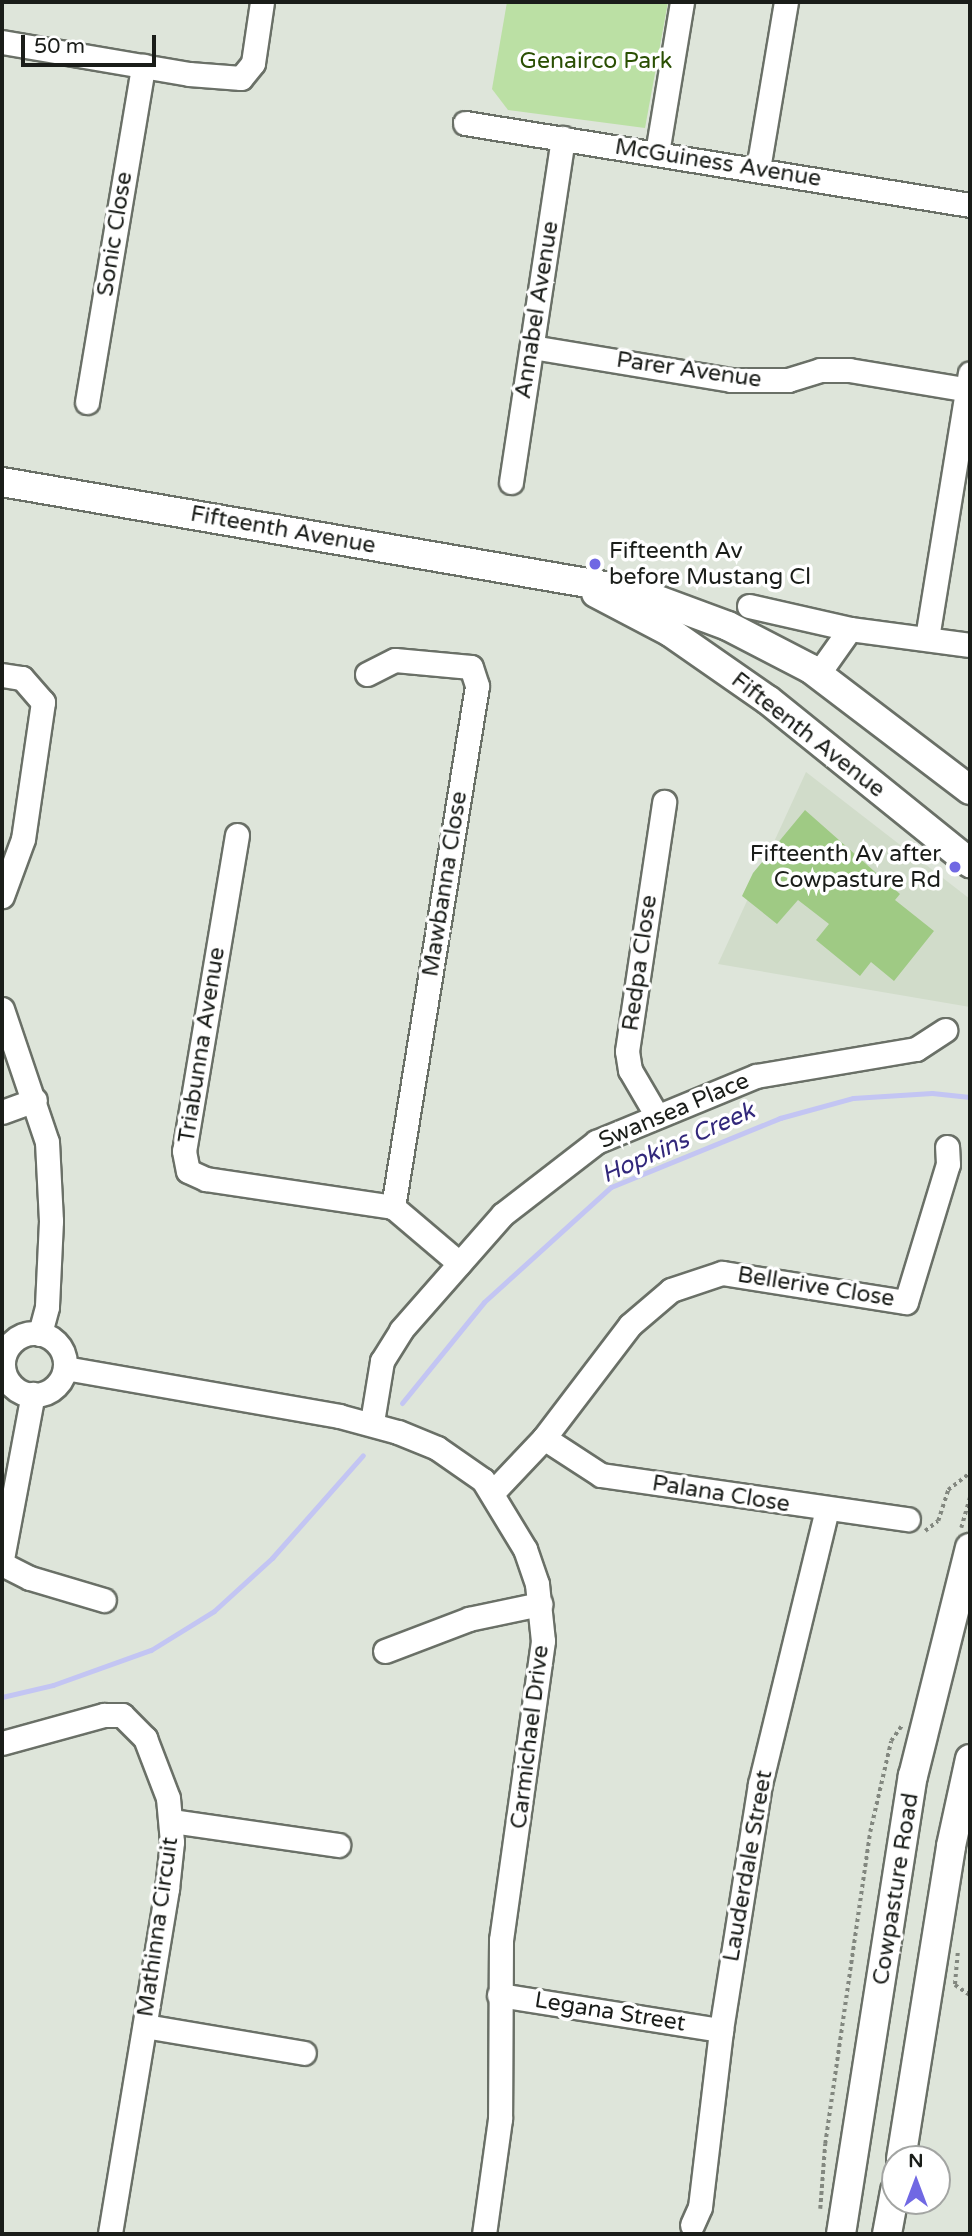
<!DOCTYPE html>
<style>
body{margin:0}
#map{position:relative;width:972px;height:2236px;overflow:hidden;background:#dee5da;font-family:"Varela Round",sans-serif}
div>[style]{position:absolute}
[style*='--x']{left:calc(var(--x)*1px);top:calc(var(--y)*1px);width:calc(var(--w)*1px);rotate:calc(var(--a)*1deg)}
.built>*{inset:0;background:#d1dcca}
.green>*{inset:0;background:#bbe0a4}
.stream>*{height:5px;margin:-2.5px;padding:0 2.5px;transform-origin:2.5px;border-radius:2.5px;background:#c3c5f3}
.building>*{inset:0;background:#9fca84}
.path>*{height:3.5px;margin-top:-1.75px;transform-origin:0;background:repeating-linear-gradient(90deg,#82877f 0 3.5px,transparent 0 7px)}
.roads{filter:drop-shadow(2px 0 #6a7067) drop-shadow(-2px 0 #6a7067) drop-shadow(0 2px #6a7067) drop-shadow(0 -2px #6a7067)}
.minor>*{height:23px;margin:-11.5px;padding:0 11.5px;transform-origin:11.5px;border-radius:11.5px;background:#fff}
.minor>.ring{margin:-11.5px;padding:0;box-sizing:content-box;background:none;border:23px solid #fff;border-radius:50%}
.major>*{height:28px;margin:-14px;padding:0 14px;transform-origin:14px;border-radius:14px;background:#fff}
.dots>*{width:19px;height:19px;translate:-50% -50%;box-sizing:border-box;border:4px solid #fff;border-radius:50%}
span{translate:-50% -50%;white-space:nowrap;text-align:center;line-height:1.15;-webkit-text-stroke:7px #fff;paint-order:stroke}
.park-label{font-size:23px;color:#2a4f03}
.street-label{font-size:23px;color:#1a1d19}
.poi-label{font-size:23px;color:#1a1d19}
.left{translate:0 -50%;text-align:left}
.right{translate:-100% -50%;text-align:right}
.water-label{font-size:24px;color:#32287b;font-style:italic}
.frame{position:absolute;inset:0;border:4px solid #1a1d19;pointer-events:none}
.north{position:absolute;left:881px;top:2145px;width:70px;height:70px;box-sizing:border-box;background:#fff;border:2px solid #a3a5a3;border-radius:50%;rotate:0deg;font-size:19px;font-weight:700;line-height:28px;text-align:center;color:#1a1d19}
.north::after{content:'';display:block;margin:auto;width:24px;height:32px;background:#7068e3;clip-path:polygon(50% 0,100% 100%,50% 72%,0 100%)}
.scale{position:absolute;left:21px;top:35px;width:135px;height:32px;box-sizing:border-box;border:4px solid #1a1d19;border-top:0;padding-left:9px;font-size:21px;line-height:24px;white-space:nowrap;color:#1a1d19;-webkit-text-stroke:5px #fff;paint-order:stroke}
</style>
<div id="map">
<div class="built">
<i style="clip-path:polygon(806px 772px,970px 899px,970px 1007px,718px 964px)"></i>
</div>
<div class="green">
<i style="clip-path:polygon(507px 2px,668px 2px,645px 128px,508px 110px,492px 89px)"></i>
</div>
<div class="stream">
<i style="--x:402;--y:1403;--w:130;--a:-50.9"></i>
<i style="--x:484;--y:1302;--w:171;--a:-42.2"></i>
<i style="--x:611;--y:1187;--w:183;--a:-22.2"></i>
<i style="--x:780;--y:1118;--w:76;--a:-15.3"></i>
<i style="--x:853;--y:1098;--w:79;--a:-3.6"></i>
<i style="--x:932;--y:1093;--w:38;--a:6"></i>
<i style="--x:2;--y:1697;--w:52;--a:-13.2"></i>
<i style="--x:53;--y:1685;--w:104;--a:-19.7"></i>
<i style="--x:151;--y:1650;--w:74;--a:-31.8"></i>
<i style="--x:214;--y:1611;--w:79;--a:-42.4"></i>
<i style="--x:272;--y:1558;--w:137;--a:-48.5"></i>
</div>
<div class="building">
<i style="clip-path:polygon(805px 810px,900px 894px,895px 900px,934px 931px,894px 981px,871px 962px,860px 976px,816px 940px,829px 924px,798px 900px,777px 924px,742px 896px,753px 873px)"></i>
</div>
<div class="path">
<i style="--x:961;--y:1528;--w:33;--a:-74"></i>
<i style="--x:925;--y:1531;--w:16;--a:-38"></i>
<i style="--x:938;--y:1521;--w:33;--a:-72"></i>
<i style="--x:948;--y:1490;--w:28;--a:-38"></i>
<i style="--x:958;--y:1953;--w:32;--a:95"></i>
<i style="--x:955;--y:1985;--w:18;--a:34"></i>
<i style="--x:820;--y:2209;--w:65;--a:-85.6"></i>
<i style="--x:825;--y:2144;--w:315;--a:-81.8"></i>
<i style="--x:870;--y:1832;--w:93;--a:-77"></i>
<i style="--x:891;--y:1741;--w:19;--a:-55"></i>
</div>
<div class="roads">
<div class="minor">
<i style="--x:2;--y:42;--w:190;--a:9.7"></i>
<i style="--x:189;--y:74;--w:52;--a:4.4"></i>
<i style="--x:241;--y:78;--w:19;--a:-51"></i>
<i style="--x:253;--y:63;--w:62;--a:-81.6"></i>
<i style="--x:465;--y:123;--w:512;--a:9.22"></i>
<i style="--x:657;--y:153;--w:153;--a:-80.6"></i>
<i style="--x:758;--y:169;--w:169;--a:-80.5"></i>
<i style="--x:532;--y:347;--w:202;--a:9.4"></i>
<i style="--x:731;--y:380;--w:57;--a:0"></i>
<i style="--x:788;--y:380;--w:34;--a:-17"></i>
<i style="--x:820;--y:370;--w:29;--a:0"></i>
<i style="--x:849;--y:370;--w:123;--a:9.4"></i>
<i style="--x:87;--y:402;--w:341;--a:-80.5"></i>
<i style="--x:511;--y:482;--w:348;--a:-81.4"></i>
<i style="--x:749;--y:606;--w:104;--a:12.8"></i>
<i style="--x:850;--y:629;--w:121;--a:7.6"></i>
<i style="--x:927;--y:638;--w:268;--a:-80.8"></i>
<i style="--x:367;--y:674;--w:31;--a:-27"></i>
<i style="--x:395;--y:660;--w:76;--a:5.3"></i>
<i style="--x:471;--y:667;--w:20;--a:72"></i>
<i style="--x:477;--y:686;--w:528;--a:99.16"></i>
<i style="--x:818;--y:674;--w:55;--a:-54.6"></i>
<i style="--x:2;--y:675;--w:20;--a:9"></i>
<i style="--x:22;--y:678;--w:32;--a:49"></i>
<i style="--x:43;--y:702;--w:138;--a:98.3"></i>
<i style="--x:23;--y:839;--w:61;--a:110.2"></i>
<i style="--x:237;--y:835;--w:320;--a:99.5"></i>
<i style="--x:184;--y:1151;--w:20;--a:79"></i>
<i style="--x:188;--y:1171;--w:20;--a:24"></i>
<i style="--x:206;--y:1179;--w:189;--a:8.5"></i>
<i style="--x:393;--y:1207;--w:87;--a:40.3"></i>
<i style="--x:2;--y:1009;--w:140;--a:71.3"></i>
<i style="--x:47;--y:1142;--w:79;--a:87.1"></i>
<i style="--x:51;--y:1221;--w:86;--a:92.7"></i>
<i style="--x:47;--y:1307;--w:28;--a:105"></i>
<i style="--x:2;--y:1112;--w:35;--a:-20"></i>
<i style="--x:657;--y:1116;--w:53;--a:-120.4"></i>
<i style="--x:630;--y:1070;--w:19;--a:-99"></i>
<i style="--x:627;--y:1051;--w:252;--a:-81.5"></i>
<i class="ring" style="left:3px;top:1333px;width:39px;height:39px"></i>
<i style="--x:65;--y:1368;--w:278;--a:9.9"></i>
<i style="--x:339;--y:1416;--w:61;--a:15.2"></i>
<i style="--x:398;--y:1432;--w:42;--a:22.3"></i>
<i style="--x:437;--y:1448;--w:56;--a:34.8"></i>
<i style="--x:483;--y:1480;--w:81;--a:58.7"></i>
<i style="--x:525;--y:1549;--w:37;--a:71"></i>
<i style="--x:537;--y:1584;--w:57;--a:84"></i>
<i style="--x:543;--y:1641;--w:302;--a:98"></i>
<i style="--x:501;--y:1940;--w:179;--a:90.3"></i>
<i style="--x:500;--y:2119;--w:116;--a:97.9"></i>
<i style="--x:372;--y:1422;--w:62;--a:-80.7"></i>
<i style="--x:382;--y:1361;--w:36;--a:-58"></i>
<i style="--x:401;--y:1330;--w:154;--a:-48.7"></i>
<i style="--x:503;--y:1214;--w:118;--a:-37.7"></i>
<i style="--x:596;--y:1142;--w:173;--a:-22.4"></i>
<i style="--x:756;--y:1076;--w:162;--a:-9.6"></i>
<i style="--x:916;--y:1049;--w:35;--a:-33"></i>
<i style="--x:544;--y:1438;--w:68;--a:33"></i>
<i style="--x:601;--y:1475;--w:310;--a:8.2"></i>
<i style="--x:493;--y:1492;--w:74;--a:-46.6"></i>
<i style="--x:544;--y:1438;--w:142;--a:-52.7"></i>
<i style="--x:630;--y:1325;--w:54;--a:-40.5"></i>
<i style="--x:671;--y:1290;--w:54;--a:-18.4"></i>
<i style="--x:722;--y:1273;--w:186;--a:9"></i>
<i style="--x:906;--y:1302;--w:144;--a:-73.1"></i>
<i style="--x:948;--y:1164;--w:17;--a:-93"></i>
<i style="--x:2;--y:1559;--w:168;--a:-79.4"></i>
<i style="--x:2;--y:1564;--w:31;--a:27"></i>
<i style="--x:30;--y:1578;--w:77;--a:16.6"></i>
<i style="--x:385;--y:1651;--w:90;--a:-20.9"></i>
<i style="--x:469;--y:1619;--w:73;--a:-11.9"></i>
<i style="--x:2;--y:1743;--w:106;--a:-15.4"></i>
<i style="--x:104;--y:1715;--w:18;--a:0"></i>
<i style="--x:122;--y:1715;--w:33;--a:45"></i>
<i style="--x:145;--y:1738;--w:64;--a:69"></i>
<i style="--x:168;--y:1798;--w:44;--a:84.8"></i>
<i style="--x:172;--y:1842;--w:47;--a:96.1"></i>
<i style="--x:167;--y:1889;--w:350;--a:99.4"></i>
<i style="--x:172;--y:1821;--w:168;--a:8.2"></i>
<i style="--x:499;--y:1995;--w:225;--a:9"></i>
<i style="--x:145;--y:2026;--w:161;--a:9.6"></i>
<i style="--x:692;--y:2225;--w:20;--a:-66"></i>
<i style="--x:700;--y:2207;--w:178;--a:-83.2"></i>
<i style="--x:721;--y:2030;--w:249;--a:-81"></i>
<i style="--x:760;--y:1784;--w:282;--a:-76.3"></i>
</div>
<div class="major">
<i style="--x:2;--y:482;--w:641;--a:9.79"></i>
<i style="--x:634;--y:591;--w:100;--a:20.4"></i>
<i style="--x:728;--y:626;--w:93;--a:27.4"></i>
<i style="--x:811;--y:669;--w:200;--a:37.3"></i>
<i style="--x:596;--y:593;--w:84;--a:27.8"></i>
<i style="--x:670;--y:632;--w:119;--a:34.8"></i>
<i style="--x:768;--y:700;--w:260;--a:38.9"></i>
<i style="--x:901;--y:2159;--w:317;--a:-80.9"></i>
<i style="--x:951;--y:1846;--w:89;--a:-77.7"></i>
<i style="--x:841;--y:2234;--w:464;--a:-81.1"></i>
<i style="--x:913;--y:1776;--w:235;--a:-76"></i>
<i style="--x:887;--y:2234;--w:44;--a:-79.5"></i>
</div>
</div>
<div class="dots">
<i style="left:595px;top:564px;background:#7068e3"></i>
<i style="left:955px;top:867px;background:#7068e3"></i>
</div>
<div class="park-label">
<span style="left:596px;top:61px">Genairco Park</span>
</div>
<div class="street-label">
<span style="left:718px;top:163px;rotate:9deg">McGuiness Avenue</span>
<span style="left:115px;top:234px;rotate:-81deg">Sonic Close</span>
<span style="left:537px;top:310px;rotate:-81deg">Annabel Avenue</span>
<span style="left:689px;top:370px;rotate:8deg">Parer Avenue</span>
<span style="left:283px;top:530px;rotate:10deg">Fifteenth Avenue</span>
<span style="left:808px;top:735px;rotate:38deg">Fifteenth Avenue</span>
<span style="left:445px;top:884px;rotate:-81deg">Mawbanna Close</span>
<span style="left:640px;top:963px;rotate:-82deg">Redpa Close</span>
<span style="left:202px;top:1045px;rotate:-81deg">Triabunna Avenue</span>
<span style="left:674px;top:1111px;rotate:-23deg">Swansea Place</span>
<span style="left:816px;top:1287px;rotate:9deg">Bellerive Close</span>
<span style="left:721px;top:1494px;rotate:9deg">Palana Close</span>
<span style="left:530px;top:1737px;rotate:-83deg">Carmichael Drive</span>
<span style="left:748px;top:1866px;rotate:-80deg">Lauderdale Street</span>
<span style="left:896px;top:1889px;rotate:-81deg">Cowpasture Road</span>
<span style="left:158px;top:1927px;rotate:-82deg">Mathinna Circuit</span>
<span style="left:610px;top:2012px;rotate:9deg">Legana Street</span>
</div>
<div class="poi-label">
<span class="left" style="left:609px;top:564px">Fifteenth Av<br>before Mustang Cl</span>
<span class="right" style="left:941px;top:867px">Fifteenth Av after<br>Cowpasture Rd</span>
</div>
<div class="water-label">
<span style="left:678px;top:1143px;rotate:-24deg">Hopkins Creek</span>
</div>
<div class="frame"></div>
<div class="north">N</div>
<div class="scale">50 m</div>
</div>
